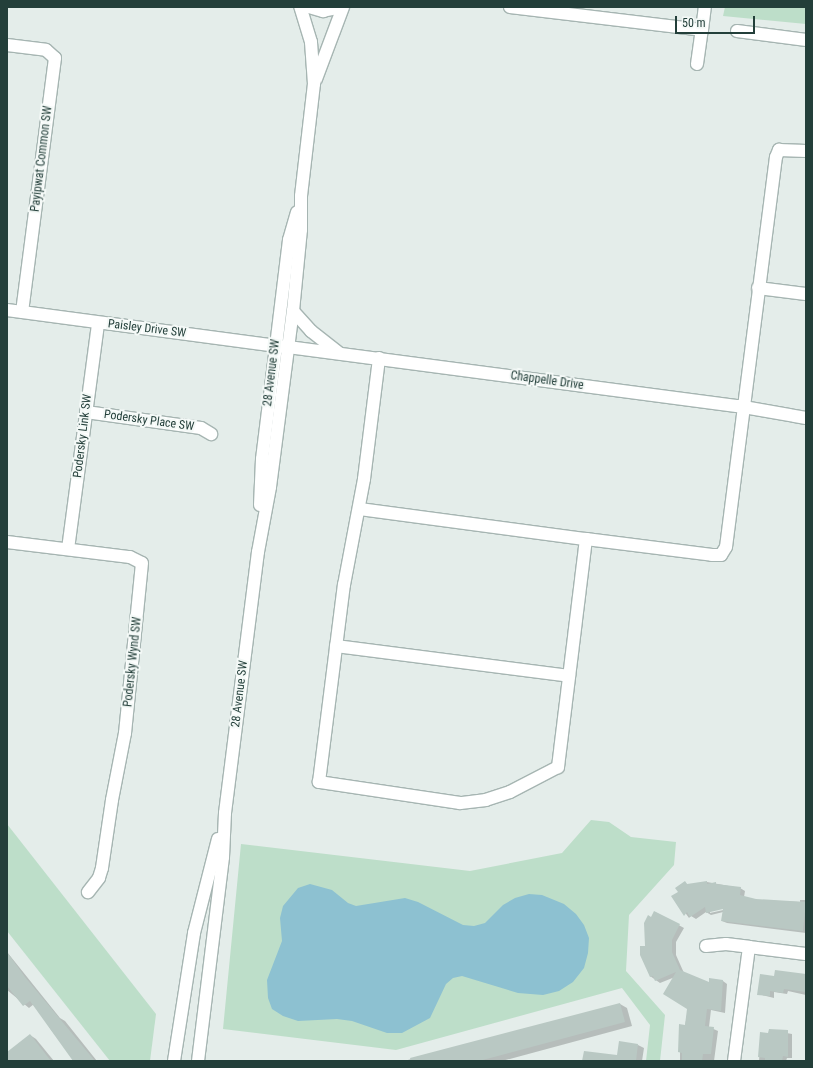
<!DOCTYPE html>
<style>
body{margin:0}
#map{position:relative;width:813px;height:1068px;overflow:hidden;background:#e4edea;font-family:"Roboto Condensed",sans-serif}
div>[style]{position:absolute}
[style*='--x']{left:calc(var(--x)*1px);top:calc(var(--y)*1px);width:calc(var(--w)*1px);rotate:calc(var(--a)*1deg)}
.green>*{inset:0;background:#bddec9}
.water>*{inset:0;background:#8dc1d1}
.shadow>*{inset:0;background:#0003}
.building>*{inset:0;background:#b9c8c3}
.roads{filter:drop-shadow(1px 0 #a6b5b2) drop-shadow(-1px 0 #a6b5b2) drop-shadow(0 1px #a6b5b2) drop-shadow(0 -1px #a6b5b2)}
.minor>*{height:12px;margin:-6px;padding:0 6px;transform-origin:6px;border-radius:6px;background:#fff}
.tertiary>*{height:12px;margin:-6px;padding:0 6px;transform-origin:6px;border-radius:6px;background:#fff}
.secondary>*{height:12px;margin:-6px;padding:0 6px;transform-origin:6px;border-radius:6px;background:#fff}
span{translate:-50% -50%;white-space:nowrap;text-align:center;line-height:1.15;-webkit-text-stroke:4px #f4f9f7;paint-order:stroke}
.street-label{font-size:12px;color:#233f3a}
.frame{position:absolute;inset:0;border:8px solid #233f3a;pointer-events:none}
.scale{position:absolute;left:675px;top:16px;width:80px;height:18px;box-sizing:border-box;border:2px solid #233f3a;border-top:0;padding-left:5px;font-size:12px;line-height:14px;white-space:nowrap;color:#233f3a;-webkit-text-stroke:3px #f4f9f7;paint-order:stroke}
</style>
<div id="map">
<div class="green">
<i style="clip-path:polygon(725px 7px,806px 7px,806px 24px,723px 16px)"></i>
<i style="clip-path:polygon(591px 820px,609px 822px,631px 837px,676px 842px,674px 865px,629px 915px,626px 971px,665px 1015px,660px 1061px,646px 1061px,650px 1025px,622px 988px,396px 1050px,223px 1029px,241px 844px,470px 871px,562px 853px)"></i>
<i style="clip-path:polygon(7px 824px,156px 1014px,150px 1061px,110px 1061px,7px 931px)"></i>
</div>
<div class="water">
<i style="clip-path:polygon(310px 884px,332px 890px,348px 903px,356px 906px,405px 898px,418px 902px,463px 925px,474px 926px,485px 923px,503px 905px,515px 898px,529px 894px,542px 895px,564px 904px,576px 914px,584px 925px,589px 938px,588px 953px,584px 968px,573px 982px,559px 991px,543px 995px,518px 993px,462px 976px,453px 978px,446px 984px,430px 1018px,402px 1033px,387px 1033px,352px 1021px,337px 1019px,298px 1021px,283px 1016px,272px 1009px,268px 998px,267px 980px,282px 941px,280px 918px,283px 906px,298px 888px)"></i>
</div>
<div class="shadow">
<i style="clip-path:polygon(evenodd,707px 882px,740px 888px,745px 891px,744px 897px,756px 900px,800px 902px,800px 900px,806px 900px,806px 933px,727px 923px,722px 921px,723px 912px,711px 915px,706px 912px,696px 919px,691px 916px,689px 918px,673px 896px,679px 892px,685px 883px,689px 885px,707px 882px,727px 907px,728px 909px,710px 913px,710px 911px,727px 907px)"></i>
<i style="clip-path:polygon(655px 912px,684px 928px,676px 942px,676px 955px,684px 973px,709px 983px,723px 981px,727px 984px,725px 1013px,711px 1010px,709px 1027px,718px 1031px,714px 1061px,680px 1061px,680px 1025px,685px 1026px,688px 1009px,675px 977px,660px 983px,650px 976px,646px 947px)"></i>
<i style="clip-path:polygon(7px 952px,60px 1018px,65px 1021px,97px 1061px,75px 1061px,49px 1027px,51px 1025px,34px 1004px,29px 1008px,7px 990px)"></i>
<i style="clip-path:polygon(806px 974px,806px 995px,788px 991px,787px 994px,774px 992px,774px 998px,758px 994px,775px 977px)"></i>
<i style="clip-path:polygon(620px 1004px,627px 1008px,632px 1026px,502px 1061px,404px 1061px)"></i>
<i style="clip-path:polygon(770px 1030px,792px 1034px,792px 1058px,787px 1058px,786px 1061px,759px 1061px,761px 1033px,769px 1034px)"></i>
<i style="clip-path:polygon(30px 1035px,36px 1039px,54px 1061px,7px 1061px,7px 1053px)"></i>
<i style="clip-path:polygon(638px 1045px,644px 1048px,642px 1061px,583px 1061px,618px 1056px)"></i>
</div>
<div class="building">
<i style="clip-path:polygon(685px 881px,687px 884px,707px 881px,707px 884px,716px 882px,716px 884px,741px 887px,740px 895px,756px 899px,806px 902px,803px 931px,721px 921px,723px 909px,706px 913px,705px 907px,690px 917px,687px 912px,684px 916px,671px 896px,678px 892px,675px 888px)"></i>
<i style="clip-path:polygon(654px 911px,680px 924px,672px 940px,672px 952px,680px 970px,709px 982px,709px 978px,723px 980px,721px 1011px,707px 1009px,705px 1026px,714px 1027px,711px 1054px,703px 1054px,702px 1061px,682px 1061px,682px 1053px,678px 1052px,679px 1024px,685px 1025px,687px 1009px,663px 994px,676px 972px,655px 981px,653px 976px,650px 977px,640px 955px,640px 946px,645px 946px,644px 923px,648px 915px,651px 917px)"></i>
<i style="clip-path:polygon(7px 952px,25px 977px,95px 1061px,73px 1061px,30px 1001px,23px 1006px,7px 986px)"></i>
<i style="clip-path:polygon(775px 970px,806px 974px,806px 992px,784px 989px,783px 993px,770px 991px,770px 996px,757px 995px,760px 974px,774px 976px)"></i>
<i style="clip-path:polygon(620px 1003px,625px 1022px,479px 1061px,411px 1061px,410px 1058px)"></i>
<i style="clip-path:polygon(769px 1029px,788px 1030px,788px 1057px,783px 1056px,782px 1061px,765px 1061px,765px 1058px,758px 1057px,760px 1032px,768px 1033px)"></i>
<i style="clip-path:polygon(30px 1034px,51px 1061px,7px 1061px,7px 1052px)"></i>
<i style="clip-path:polygon(619px 1041px,638px 1044px,636px 1061px,582px 1061px,584px 1051px,617px 1055px)"></i>
</div>
<div class="roads">
<div class="minor">
<i style="--x:737;--y:31;--w:70;--a:7.4"></i>
<i style="--x:7;--y:45;--w:39;--a:7"></i>
<i style="--x:46;--y:50;--w:12;--a:42"></i>
<i style="--x:55;--y:58;--w:256;--a:97.4"></i>
<i style="--x:697;--y:64;--w:34;--a:-82"></i>
<i style="--x:758;--y:288;--w:48;--a:7.1"></i>
<i style="--x:7;--y:310;--w:280;--a:7.6"></i>
<i style="--x:86;--y:412;--w:116;--a:7.9"></i>
<i style="--x:201;--y:428;--w:12;--a:31"></i>
<i style="--x:360;--y:509;--w:228;--a:7.6"></i>
<i style="--x:586;--y:539;--w:230;--a:97"></i>
<i style="--x:558;--y:767;--w:54;--a:152.5"></i>
<i style="--x:510;--y:792;--w:25;--a:162"></i>
<i style="--x:486;--y:800;--w:26;--a:173"></i>
<i style="--x:460;--y:803;--w:143;--a:-171.5"></i>
<i style="--x:319;--y:782;--w:199;--a:-82.8"></i>
<i style="--x:344;--y:585;--w:108;--a:-79.3"></i>
<i style="--x:364;--y:479;--w:122;--a:-82.9"></i>
<i style="--x:586;--y:539;--w:127;--a:7.2"></i>
<i style="--x:712;--y:555;--w:9;--a:0"></i>
<i style="--x:721;--y:555;--w:9;--a:-58"></i>
<i style="--x:726;--y:547;--w:393;--a:-82.7"></i>
<i style="--x:776;--y:157;--w:8;--a:-67"></i>
<i style="--x:779;--y:150;--w:27;--a:2"></i>
<i style="--x:7;--y:542;--w:124;--a:7"></i>
<i style="--x:130;--y:557;--w:13;--a:27"></i>
<i style="--x:142;--y:563;--w:171;--a:95.7"></i>
<i style="--x:125;--y:733;--w:68;--a:101"></i>
<i style="--x:112;--y:800;--w:69;--a:98.4"></i>
<i style="--x:102;--y:868;--w:10;--a:107"></i>
<i style="--x:99;--y:878;--w:18;--a:128"></i>
<i style="--x:68;--y:549;--w:228;--a:-82.4"></i>
<i style="--x:336;--y:646;--w:235;--a:7.3"></i>
<i style="--x:706;--y:946;--w:20;--a:-6"></i>
<i style="--x:726;--y:944;--w:23;--a:7"></i>
<i style="--x:734;--y:1061;--w:115;--a:-82.5"></i>
<i style="--x:749;--y:947;--w:57;--a:7"></i>
</div>
<div class="tertiary">
<i style="--x:702;--y:30;--w:23;--a:-83"></i>
<i style="--x:288;--y:347;--w:454;--a:7.5"></i>
<i style="--x:738;--y:406;--w:69;--a:10"></i>
</div>
<div class="secondary">
<i style="--x:309;--y:7;--w:15;--a:16"></i>
<i style="--x:323;--y:11;--w:19;--a:-12"></i>
<i style="--x:510;--y:7;--w:193;--a:6.8"></i>
<i style="--x:316;--y:79;--w:77;--a:-69.4"></i>
<i style="--x:293;--y:311;--w:27;--a:48"></i>
<i style="--x:311;--y:331;--w:36;--a:38"></i>
<i style="--x:260;--y:505;--w:46;--a:-87.5"></i>
<i style="--x:262;--y:459;--w:114;--a:-82.9"></i>
<i style="--x:276;--y:346;--w:107;--a:-83"></i>
<i style="--x:289;--y:240;--w:29;--a:-74"></i>
<i style="--x:174;--y:1061;--w:130;--a:-81.1"></i>
<i style="--x:194;--y:933;--w:97;--a:-75.7"></i>
<i style="--x:198;--y:1061;--w:206;--a:-83"></i>
<i style="--x:223;--y:857;--w:44;--a:-87.4"></i>
<i style="--x:225;--y:813;--w:263;--a:-82.8"></i>
<i style="--x:258;--y:552;--w:66;--a:-79.5"></i>
<i style="--x:270;--y:487;--w:177;--a:-82.6"></i>
<i style="--x:293;--y:311;--w:81;--a:-84.4"></i>
<i style="--x:301;--y:230;--w:34;--a:-90"></i>
<i style="--x:301;--y:196;--w:113;--a:-83.4"></i>
<i style="--x:314;--y:84;--w:42;--a:-94.1"></i>
<i style="--x:311;--y:42;--w:37;--a:-107"></i>
</div>
</div>
<div class="street-label">
<span style="left:42px;top:159px;rotate:-83deg">Payipwat Common SW</span>
<span style="left:147px;top:329px;rotate:7deg">Paisley Drive SW</span>
<span style="left:272px;top:373px;rotate:-83deg">28 Avenue SW</span>
<span style="left:547px;top:381px;rotate:8deg">Chappelle Drive</span>
<span style="left:149px;top:421px;rotate:8deg">Podersky Place SW</span>
<span style="left:83px;top:436px;rotate:-83deg">Podersky Link SW</span>
<span style="left:133px;top:662px;rotate:-84deg">Podersky Wynd SW</span>
<span style="left:240px;top:694px;rotate:-83deg">28 Avenue SW</span>
</div>
<div class="frame"></div>
<div class="scale">50 m</div>
</div>
